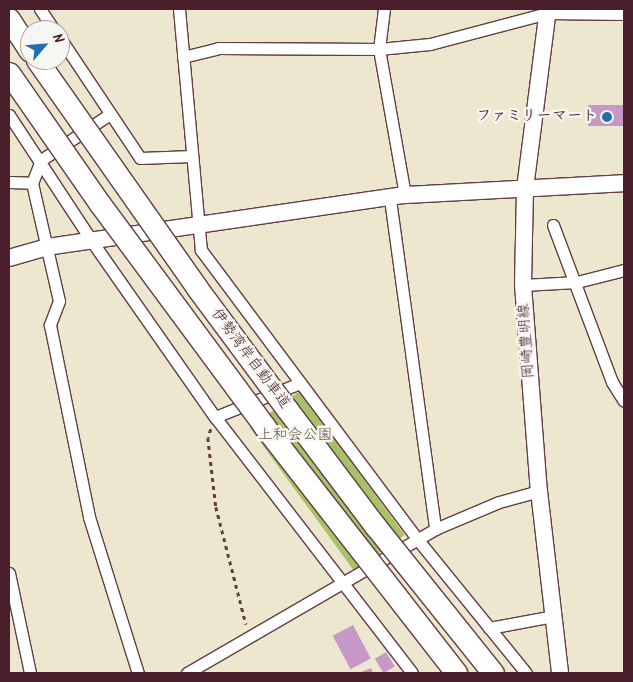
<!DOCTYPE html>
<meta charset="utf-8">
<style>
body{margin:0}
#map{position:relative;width:633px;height:682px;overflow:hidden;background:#eee7cf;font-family:Kalam,"Klee One",sans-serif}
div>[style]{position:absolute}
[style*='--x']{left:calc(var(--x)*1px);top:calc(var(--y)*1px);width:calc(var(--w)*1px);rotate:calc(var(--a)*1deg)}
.green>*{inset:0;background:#a7c269;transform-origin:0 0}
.building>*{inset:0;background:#c698c7;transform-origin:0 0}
.path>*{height:2.5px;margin-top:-1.25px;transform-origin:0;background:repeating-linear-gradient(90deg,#633d44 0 4px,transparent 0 8px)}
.roads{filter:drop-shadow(1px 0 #633d44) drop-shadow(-1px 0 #633d44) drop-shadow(0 1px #633d44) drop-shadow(0 -1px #633d44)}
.street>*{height:11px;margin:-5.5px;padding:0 5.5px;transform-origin:5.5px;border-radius:5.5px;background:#fff}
.secondary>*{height:16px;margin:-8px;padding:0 8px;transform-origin:8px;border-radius:8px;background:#fff}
.highway>*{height:21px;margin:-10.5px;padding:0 10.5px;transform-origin:10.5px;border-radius:10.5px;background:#fff}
.bridges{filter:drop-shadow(1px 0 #633d44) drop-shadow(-1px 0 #633d44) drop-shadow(0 1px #633d44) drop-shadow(0 -1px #633d44)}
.highway-bridge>*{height:21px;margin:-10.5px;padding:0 10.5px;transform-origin:10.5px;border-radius:10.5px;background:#fff}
.dots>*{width:14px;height:14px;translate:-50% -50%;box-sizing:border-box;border:2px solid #f6f6f2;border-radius:50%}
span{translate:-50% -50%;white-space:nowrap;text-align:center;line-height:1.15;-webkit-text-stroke:5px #f6f6f2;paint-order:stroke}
.poi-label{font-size:15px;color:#4a1f2b;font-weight:700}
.right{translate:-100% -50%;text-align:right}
.street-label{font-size:15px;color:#4a1f2b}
.park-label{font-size:15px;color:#66503e}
.frame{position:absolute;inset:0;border:10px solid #4a1f2b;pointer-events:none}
.north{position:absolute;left:20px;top:20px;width:50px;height:50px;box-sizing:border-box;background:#f6f6f2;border:1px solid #b1a0a2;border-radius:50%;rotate:63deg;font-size:14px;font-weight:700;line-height:20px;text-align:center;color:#4a1f2b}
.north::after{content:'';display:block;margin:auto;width:18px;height:22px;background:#1f6fb2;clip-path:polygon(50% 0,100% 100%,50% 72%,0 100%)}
</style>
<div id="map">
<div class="green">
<i style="left:300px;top:391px;width:178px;height:62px;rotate:54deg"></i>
</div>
<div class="building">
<i style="left:624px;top:105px;width:21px;height:36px;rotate:90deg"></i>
<i style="left:353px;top:625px;width:38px;height:23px;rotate:62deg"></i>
<i style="left:386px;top:652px;width:17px;height:13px;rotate:59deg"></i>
<i style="clip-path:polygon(371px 668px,373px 673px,359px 673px)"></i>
</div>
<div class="path">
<i style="--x:211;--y:429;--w:9;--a:108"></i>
<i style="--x:208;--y:438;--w:69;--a:83.4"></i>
<i style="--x:216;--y:507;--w:121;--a:75.6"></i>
</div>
<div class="roads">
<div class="street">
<i style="--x:40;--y:9;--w:25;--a:56"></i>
<i style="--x:179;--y:9;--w:242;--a:84.8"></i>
<i style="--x:201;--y:250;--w:362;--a:53.2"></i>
<i style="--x:418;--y:540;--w:171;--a:50.9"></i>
<i style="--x:384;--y:9;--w:40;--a:97.1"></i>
<i style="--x:379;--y:49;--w:148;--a:79.9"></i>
<i style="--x:60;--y:38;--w:144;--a:56.3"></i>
<i style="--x:140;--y:158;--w:52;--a:-2.2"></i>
<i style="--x:183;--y:57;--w:36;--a:-14"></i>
<i style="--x:218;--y:48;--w:161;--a:0.4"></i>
<i style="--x:379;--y:49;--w:51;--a:-5.6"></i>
<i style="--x:430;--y:44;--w:121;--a:-14.8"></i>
<i style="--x:547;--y:13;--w:77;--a:0.7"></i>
<i style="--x:110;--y:114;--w:83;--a:146.3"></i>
<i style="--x:41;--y:160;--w:25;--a:111"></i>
<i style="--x:32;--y:183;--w:121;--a:77.1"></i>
<i style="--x:59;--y:301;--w:26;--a:111"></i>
<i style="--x:50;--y:325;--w:196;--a:78.5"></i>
<i style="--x:89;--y:517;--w:164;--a:72.6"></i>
<i style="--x:9;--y:115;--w:153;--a:56.7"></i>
<i style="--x:93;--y:243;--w:213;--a:55"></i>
<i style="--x:215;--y:417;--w:323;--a:52.4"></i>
<i style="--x:9;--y:182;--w:23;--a:2"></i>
<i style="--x:390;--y:199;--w:333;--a:82.2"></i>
<i style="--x:553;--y:225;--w:168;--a:69.4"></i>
<i style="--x:612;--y:382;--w:22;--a:58"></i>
<i style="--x:523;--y:285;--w:54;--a:-3.2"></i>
<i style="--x:577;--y:282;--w:49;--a:-14.3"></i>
<i style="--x:215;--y:417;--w:92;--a:-21.8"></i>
<i style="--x:9;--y:573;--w:102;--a:78.1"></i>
<i style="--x:489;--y:628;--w:65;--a:-10.6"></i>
<i style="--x:187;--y:673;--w:287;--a:-30.1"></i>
<i style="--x:435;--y:529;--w:69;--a:-22.9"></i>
<i style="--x:499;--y:502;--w:41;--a:-15.4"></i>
</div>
<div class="secondary">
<i style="--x:548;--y:9;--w:181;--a:97.3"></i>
<i style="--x:525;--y:189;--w:96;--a:91.2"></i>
<i style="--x:523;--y:285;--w:207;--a:85.6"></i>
<i style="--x:539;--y:491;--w:183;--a:83.4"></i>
<i style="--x:9;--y:258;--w:40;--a:-16"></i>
<i style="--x:47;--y:247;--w:362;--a:-8.3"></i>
<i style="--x:405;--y:195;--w:219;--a:-3.1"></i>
</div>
<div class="highway">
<i style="--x:9;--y:19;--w:38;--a:57"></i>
</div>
</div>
<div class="bridges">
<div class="highway-bridge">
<i style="--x:37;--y:60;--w:279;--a:54.9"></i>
<i style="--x:197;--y:288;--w:151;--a:53.4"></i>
<i style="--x:287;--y:409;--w:148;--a:53"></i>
<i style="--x:376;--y:527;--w:187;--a:51.3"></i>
<i style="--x:9;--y:73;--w:160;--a:55.2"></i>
<i style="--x:100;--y:204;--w:276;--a:53.5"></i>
<i style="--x:264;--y:426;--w:313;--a:52.1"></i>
</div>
</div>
<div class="dots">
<i style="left:607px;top:117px;background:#1f6fb2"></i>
</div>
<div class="poi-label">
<span class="right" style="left:597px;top:117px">ファミリーマート</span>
</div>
<div class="street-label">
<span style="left:527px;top:341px;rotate:-94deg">岡崎豊明線</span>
<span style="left:250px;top:359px;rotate:53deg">伊勢湾岸自動車道</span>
</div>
<div class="park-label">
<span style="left:295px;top:436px">上和会公園</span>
</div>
<div class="frame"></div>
<div class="north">N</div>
</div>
